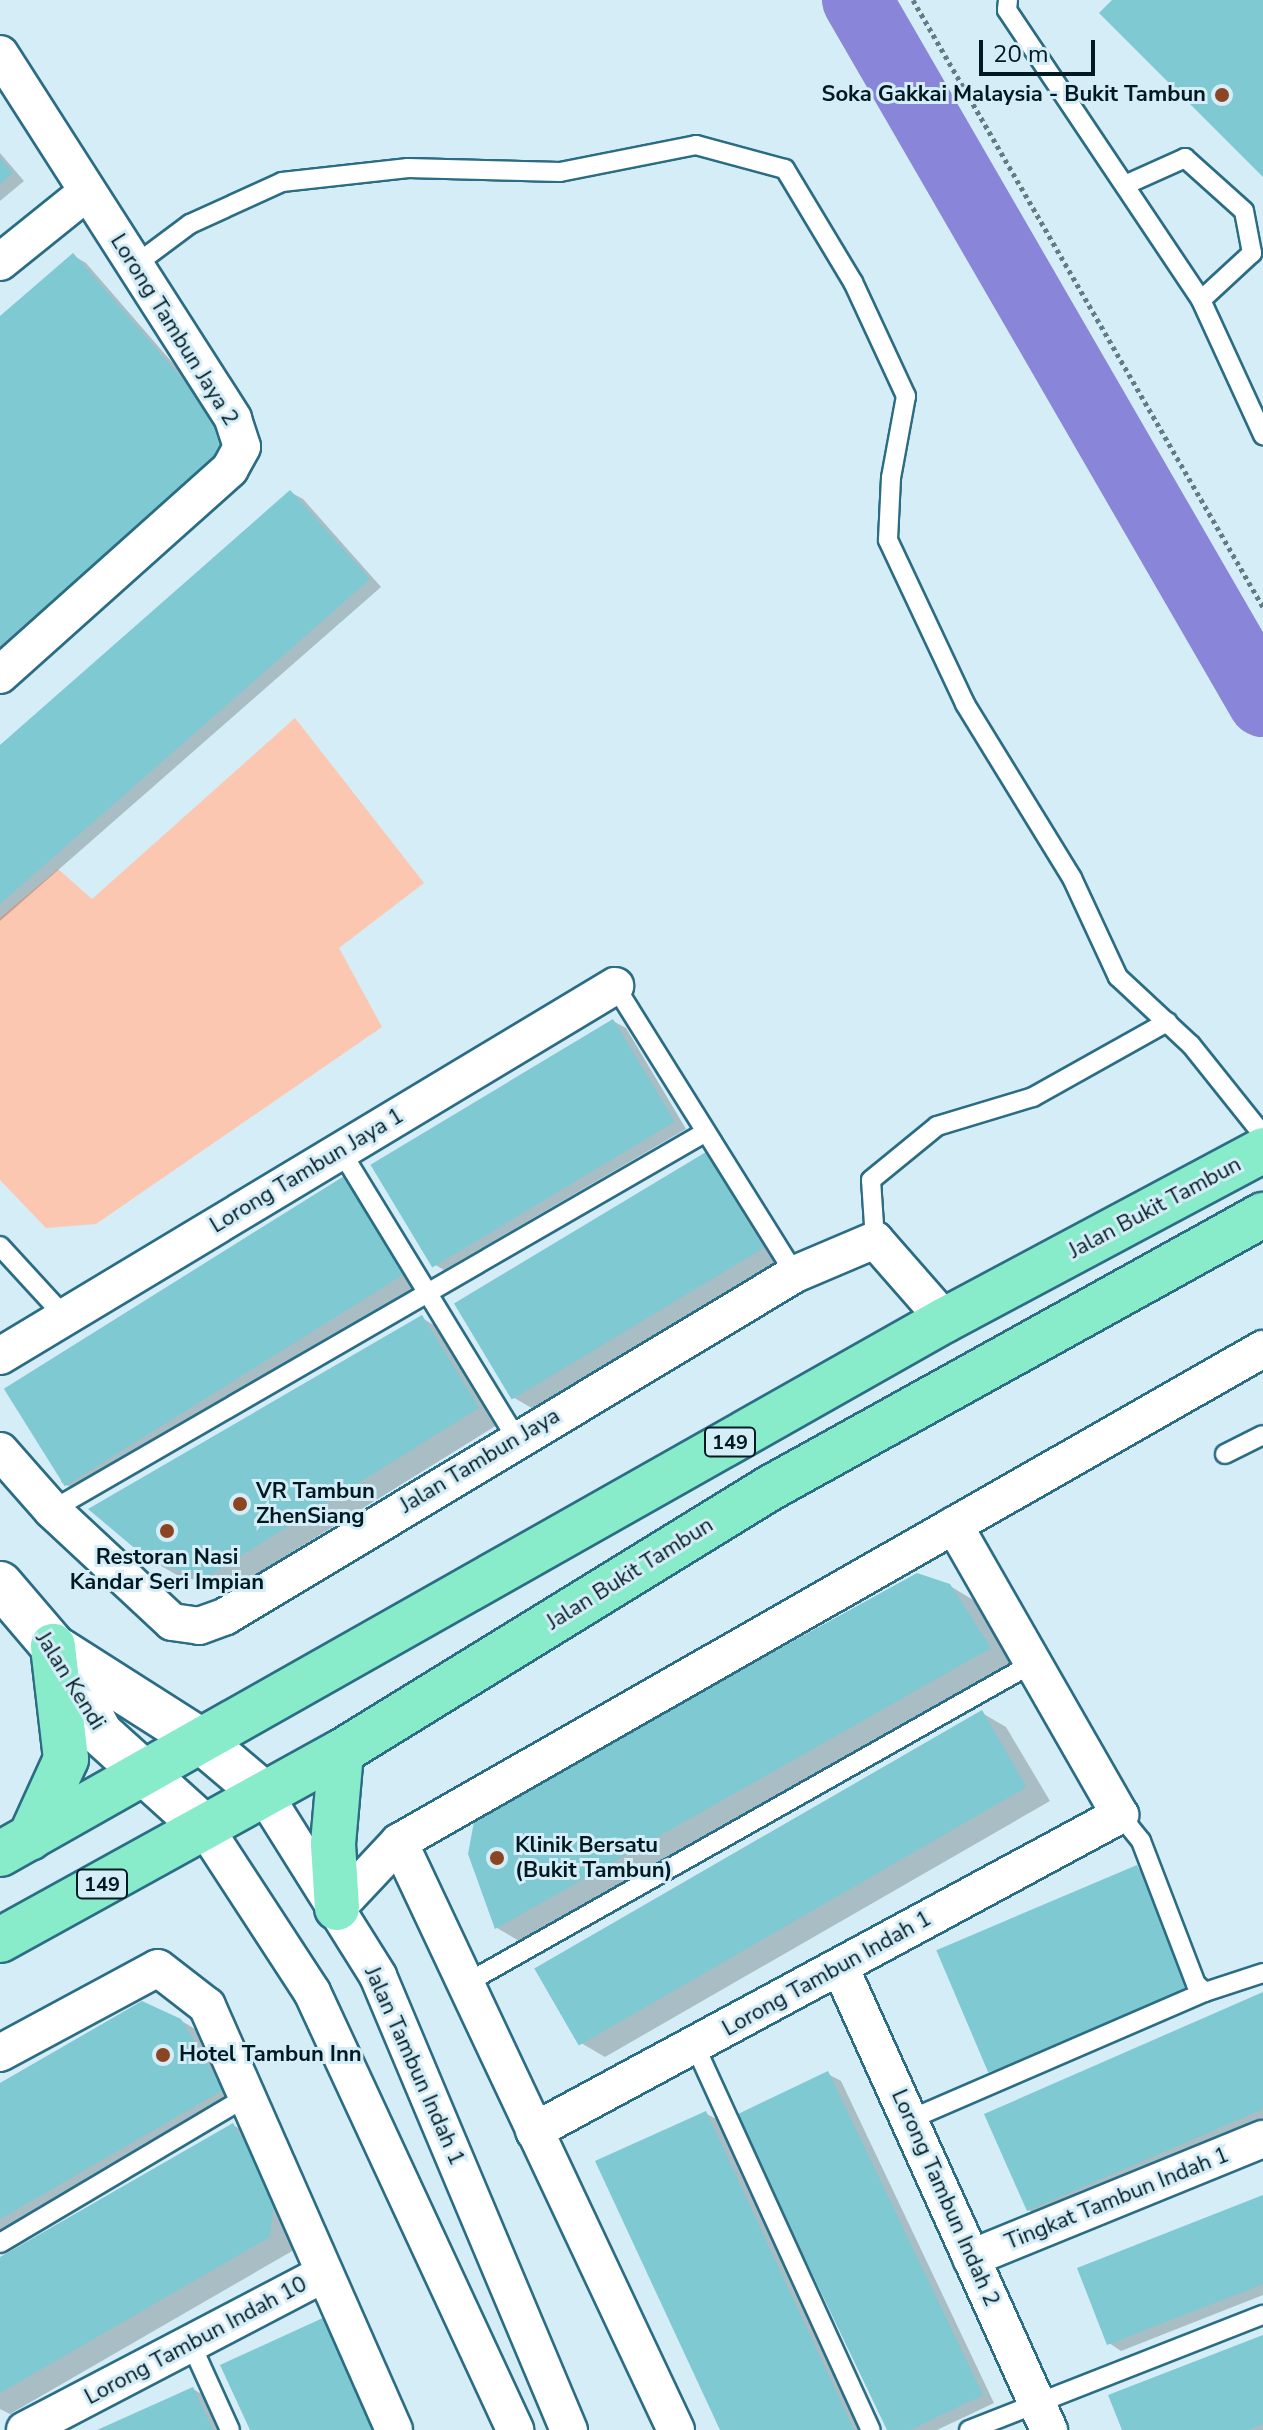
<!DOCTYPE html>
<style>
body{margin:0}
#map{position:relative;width:1263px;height:2430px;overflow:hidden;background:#d4edf7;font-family:"Nunito Sans",sans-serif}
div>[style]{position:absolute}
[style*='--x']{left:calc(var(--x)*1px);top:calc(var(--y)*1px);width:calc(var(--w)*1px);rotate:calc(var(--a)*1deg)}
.green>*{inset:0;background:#fcc7b0}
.shadow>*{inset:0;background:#0003}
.river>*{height:70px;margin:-35px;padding:0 35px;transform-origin:35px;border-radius:35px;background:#8985d8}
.building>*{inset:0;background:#7ec9d2;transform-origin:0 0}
.path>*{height:5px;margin-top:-2.5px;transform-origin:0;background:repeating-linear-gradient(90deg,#627b85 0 4px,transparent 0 8px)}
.roads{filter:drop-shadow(2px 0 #2a6d84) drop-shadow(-2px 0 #2a6d84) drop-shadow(0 2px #2a6d84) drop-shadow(0 -2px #2a6d84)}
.service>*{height:18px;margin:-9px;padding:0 9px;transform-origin:9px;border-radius:9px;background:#fff}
.minor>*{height:36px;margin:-18px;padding:0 18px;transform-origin:18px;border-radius:18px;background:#fff}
.tertiary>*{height:44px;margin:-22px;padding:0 22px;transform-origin:22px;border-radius:22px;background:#fff}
.primary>*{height:44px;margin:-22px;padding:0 22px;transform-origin:22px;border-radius:22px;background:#88ebc9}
.dots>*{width:22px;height:22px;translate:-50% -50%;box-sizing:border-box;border:4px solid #d4edf7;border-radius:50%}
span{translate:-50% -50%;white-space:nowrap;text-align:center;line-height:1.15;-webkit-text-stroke:6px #d4edf7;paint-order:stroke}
.shield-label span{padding:2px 6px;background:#d4edf7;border:2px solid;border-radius:6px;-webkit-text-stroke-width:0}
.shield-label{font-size:20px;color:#001a23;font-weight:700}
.poi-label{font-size:22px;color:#001a23;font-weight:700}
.right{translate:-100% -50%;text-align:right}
.left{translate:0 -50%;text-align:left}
.street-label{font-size:22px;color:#001a23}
.scale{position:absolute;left:979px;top:40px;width:116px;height:36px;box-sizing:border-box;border:4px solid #001a23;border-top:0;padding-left:10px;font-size:24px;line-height:28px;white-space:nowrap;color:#001a23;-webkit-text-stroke:6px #d4edf7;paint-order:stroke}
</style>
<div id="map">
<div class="green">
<i style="clip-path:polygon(295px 718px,424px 883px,339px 948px,382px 1027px,96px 1224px,46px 1228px,0 1180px,0 918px,58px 869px,92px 899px)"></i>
</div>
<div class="shadow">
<i style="clip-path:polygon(0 153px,24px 181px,0 201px)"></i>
<i style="clip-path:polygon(74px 256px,86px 263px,248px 450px,0 663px,0 319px)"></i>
<i style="clip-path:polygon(290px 492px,303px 499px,381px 587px,0 921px,0 747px)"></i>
<i style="clip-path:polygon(613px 1021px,626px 1028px,686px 1129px,444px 1270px,432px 1263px)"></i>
<i style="clip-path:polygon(706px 1154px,730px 1168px,787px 1262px,535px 1410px,511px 1396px)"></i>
<i style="clip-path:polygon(349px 1175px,432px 1286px,86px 1496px,61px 1482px)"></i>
<i style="clip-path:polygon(422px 1318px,446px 1332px,502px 1422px,231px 1590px,177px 1575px,152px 1561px)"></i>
<i style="clip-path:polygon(950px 1586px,975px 1601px,1014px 1662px,521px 1942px,497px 1928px,470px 1854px)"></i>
<i style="clip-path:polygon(982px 1713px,1006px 1727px,1050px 1801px,605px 2057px,581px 2043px)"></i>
<i style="clip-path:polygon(1137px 1868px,1149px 1875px,1200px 1994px,1002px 2077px,989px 2069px)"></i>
<i style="clip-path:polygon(1263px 1995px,1263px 2121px,1041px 2217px,1029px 2210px)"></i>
<i style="clip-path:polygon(180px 2020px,205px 2035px,246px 2104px,0 2246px,0 2086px)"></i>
<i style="clip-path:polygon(828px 2074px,841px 2081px,994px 2403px,937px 2430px,890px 2430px)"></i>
<i style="clip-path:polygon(705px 2113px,718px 2120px,861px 2430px,722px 2430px)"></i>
<i style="clip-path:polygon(233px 2125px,257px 2139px,299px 2210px,294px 2250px,10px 2414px,0 2409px,0 2260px)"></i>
<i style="clip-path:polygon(1263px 2197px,1263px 2295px,1121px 2351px,1109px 2343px)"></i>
<i style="clip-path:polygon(1263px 2337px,1263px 2430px,1124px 2430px)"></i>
<i style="clip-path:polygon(193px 2389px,217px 2403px,229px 2430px,102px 2430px)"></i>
</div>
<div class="river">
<i style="--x:857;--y:0;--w:811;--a:59.96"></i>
</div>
<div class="building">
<i style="clip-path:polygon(1112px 0,1263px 0,1263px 177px,1099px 13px)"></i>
<i style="clip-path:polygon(0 158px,13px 173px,0 184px)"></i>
<i style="clip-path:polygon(73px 253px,237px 442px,0 646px,0 316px)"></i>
<i style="clip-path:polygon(290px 490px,370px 579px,0 904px,0 745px)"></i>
<i style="left:613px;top:1019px;width:120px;height:283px;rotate:59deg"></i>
<i style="left:706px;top:1152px;width:112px;height:294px;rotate:59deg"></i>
<i style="left:349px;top:1173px;width:115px;height:407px;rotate:58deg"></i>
<i style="clip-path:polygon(422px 1315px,479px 1408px,205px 1578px,151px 1562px,88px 1509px)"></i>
<i style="clip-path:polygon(917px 1573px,950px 1584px,991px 1648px,495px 1929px,468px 1854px,475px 1816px)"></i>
<i style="left:982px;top:1710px;width:89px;height:517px;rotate:60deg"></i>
<i style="left:1137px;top:1865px;width:133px;height:218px;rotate:67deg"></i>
<i style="clip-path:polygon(1263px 1992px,1263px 2109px,1027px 2211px,984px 2114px)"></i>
<i style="clip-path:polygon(142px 2001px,181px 2019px,223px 2090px,0 2219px,0 2083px)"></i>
<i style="clip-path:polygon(828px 2071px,983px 2395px,910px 2430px,887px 2430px,736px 2115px)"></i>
<i style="clip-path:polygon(706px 2111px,854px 2430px,720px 2430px,595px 2161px)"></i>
<i style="clip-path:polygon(233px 2123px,275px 2194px,270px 2237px,0 2393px,0 2257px)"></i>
<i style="clip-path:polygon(1263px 2195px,1263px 2284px,1107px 2345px,1077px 2268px)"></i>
<i style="clip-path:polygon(325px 2317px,377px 2430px,250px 2430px,220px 2365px)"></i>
<i style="clip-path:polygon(1263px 2335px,1263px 2424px,1248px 2430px,1122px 2430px,1108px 2395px)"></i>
<i style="clip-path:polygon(193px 2387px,213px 2430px,97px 2430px)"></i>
</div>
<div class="path">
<i style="--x:913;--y:0;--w:701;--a:60.03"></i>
</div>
<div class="roads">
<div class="service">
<i style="--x:1008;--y:0;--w:10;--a:96"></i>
<i style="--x:1007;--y:10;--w:349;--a:56.2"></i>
<i style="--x:1201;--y:300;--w:149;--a:65.3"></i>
<i style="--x:1125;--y:185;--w:66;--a:-24.2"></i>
<i style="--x:1185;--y:158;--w:79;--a:41.9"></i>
<i style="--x:1244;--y:211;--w:43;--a:79.2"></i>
<i style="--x:1252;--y:253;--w:69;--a:137.3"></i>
<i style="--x:135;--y:265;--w:69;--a:-36.7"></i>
<i style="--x:190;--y:224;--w:101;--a:-24.5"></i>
<i style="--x:282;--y:182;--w:127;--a:-6.3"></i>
<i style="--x:408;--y:168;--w:152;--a:1.5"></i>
<i style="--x:560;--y:172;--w:139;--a:-11.2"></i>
<i style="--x:696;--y:145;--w:92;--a:15.1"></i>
<i style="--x:785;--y:169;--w:132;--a:59"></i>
<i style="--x:853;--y:282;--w:126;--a:65.1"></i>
<i style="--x:906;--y:396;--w:83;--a:100.4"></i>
<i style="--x:891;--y:478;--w:62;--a:92.8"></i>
<i style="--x:888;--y:540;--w:181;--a:64.8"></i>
<i style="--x:965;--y:704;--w:204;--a:58.4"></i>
<i style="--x:1072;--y:878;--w:109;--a:65.1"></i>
<i style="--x:1118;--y:977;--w:100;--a:43"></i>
<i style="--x:1191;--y:1045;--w:115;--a:51.3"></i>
<i style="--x:615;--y:986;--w:340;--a:58"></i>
<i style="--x:341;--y:1151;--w:336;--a:58.6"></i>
<i style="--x:875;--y:1240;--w:60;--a:-93.8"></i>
<i style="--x:871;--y:1180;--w:85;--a:-39.3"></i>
<i style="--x:937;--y:1126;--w:100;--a:-16.8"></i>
<i style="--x:1033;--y:1097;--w:154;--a:-29.2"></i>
<i style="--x:0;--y:1246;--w:96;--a:47.5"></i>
<i style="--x:1225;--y:1454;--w:42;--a:-26.6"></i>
<i style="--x:52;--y:1510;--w:755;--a:-30.03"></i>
<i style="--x:1120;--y:1815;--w:33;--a:51"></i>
<i style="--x:1141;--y:1841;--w:153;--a:69"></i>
<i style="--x:1196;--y:1984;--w:12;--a:42"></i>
<i style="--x:1205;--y:1992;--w:61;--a:-18.1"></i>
<i style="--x:465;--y:1984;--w:652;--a:-29.47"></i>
<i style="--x:695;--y:2046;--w:422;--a:65.4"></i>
<i style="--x:909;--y:2120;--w:322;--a:-23.4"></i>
<i style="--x:0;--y:2243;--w:286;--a:-30.7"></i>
<i style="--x:191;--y:2344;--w:94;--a:65.6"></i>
<i style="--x:969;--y:2430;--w:316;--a:-21.4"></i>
</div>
<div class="minor">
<i style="--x:0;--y:54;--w:433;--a:57.4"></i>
<i style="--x:233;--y:419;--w:29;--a:72"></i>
<i style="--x:242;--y:447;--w:25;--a:119"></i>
<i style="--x:230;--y:469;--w:309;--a:138.2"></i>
<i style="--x:0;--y:262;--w:112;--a:-38.8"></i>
<i style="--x:0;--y:1356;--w:718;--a:-31.03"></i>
<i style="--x:0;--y:1451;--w:79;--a:48.6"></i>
<i style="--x:52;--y:1510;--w:164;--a:43"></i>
<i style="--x:172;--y:1622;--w:27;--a:8"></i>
<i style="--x:199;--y:1626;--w:29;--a:-20"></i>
<i style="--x:226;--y:1616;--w:664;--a:-31.01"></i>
<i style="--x:795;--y:1274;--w:87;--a:-23"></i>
<i style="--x:875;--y:1240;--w:106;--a:48.8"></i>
<i style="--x:264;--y:1794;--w:215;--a:57.9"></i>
<i style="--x:378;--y:1976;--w:493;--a:67.2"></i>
<i style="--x:205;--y:1828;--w:196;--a:56.9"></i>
<i style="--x:312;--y:1992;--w:483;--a:65.1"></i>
<i style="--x:399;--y:1842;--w:650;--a:64.78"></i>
<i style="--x:337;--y:1908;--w:91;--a:-46.8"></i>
<i style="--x:399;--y:1842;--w:995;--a:-29.71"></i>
<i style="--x:840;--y:1967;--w:508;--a:65.71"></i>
<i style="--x:0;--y:2053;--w:179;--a:-28.3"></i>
<i style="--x:158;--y:1968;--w:62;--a:37.8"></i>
<i style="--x:207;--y:2006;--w:463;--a:66.2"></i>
<i style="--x:534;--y:2131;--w:666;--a:-28.34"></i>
<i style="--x:1120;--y:1815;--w:334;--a:-119.8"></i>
<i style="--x:971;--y:2258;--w:315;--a:-22.2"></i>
<i style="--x:25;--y:2430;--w:337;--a:-27.6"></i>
</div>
<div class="tertiary">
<i style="--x:0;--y:1584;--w:82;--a:49.5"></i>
<i style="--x:53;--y:1646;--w:99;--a:61.6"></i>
<i style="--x:100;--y:1733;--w:142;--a:42.1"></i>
<i style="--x:57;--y:1649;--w:169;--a:32.5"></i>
<i style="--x:200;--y:1740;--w:84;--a:40.2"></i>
</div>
<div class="primary">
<i style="--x:30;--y:1838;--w:87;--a:-65.5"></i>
<i style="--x:66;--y:1759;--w:114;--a:-96.6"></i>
<i style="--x:0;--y:1854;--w:1085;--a:-29.47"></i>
<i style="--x:945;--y:1320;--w:361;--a:-28.1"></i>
<i style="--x:337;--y:1908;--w:64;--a:-93.6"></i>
<i style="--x:333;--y:1844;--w:92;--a:-85"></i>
<i style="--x:0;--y:1940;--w:389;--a:-28.9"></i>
<i style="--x:341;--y:1752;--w:504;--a:-31.61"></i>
<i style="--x:770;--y:1488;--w:564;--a:-28.98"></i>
</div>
</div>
<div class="dots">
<i style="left:1222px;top:95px;background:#8c4523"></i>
<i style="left:240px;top:1504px;background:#8c4523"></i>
<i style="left:167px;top:1531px;background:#8c4523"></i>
<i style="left:497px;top:1858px;background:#8c4523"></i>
<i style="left:163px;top:2055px;background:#8c4523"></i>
</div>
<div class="shield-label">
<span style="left:730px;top:1442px">149</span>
<span style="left:102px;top:1884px">149</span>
</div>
<div class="poi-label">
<span class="right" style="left:1206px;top:95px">Soka Gakkai Malaysia - Bukit Tambun</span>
<span class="left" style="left:256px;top:1504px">VR Tambun<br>ZhenSiang</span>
<span style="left:167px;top:1570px">Restoran Nasi<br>Kandar Seri Impian</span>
<span class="left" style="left:515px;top:1858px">Klinik Bersatu<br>(Bukit Tambun)</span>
<span class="left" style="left:179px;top:2055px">Hotel Tambun Inn</span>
</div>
<div class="street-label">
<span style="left:174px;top:330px;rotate:58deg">Lorong Tambun Jaya 2</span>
<span style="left:307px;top:1171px;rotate:-31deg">Lorong Tambun Jaya 1</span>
<span style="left:1155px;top:1208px;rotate:-28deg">Jalan Bukit Tambun</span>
<span style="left:480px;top:1461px;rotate:-31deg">Jalan Tambun Jaya</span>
<span style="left:630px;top:1574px;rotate:-32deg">Jalan Bukit Tambun</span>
<span style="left:70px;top:1681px;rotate:58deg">Jalan Kendi</span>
<span style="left:827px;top:1974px;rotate:-29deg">Lorong Tambun Indah 1</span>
<span style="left:414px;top:2066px;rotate:66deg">Jalan Tambun Indah 1</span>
<span style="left:945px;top:2198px;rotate:66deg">Lorong Tambun Indah 2</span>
<span style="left:1117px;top:2199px;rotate:-22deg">Tingkat Tambun Indah 1</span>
<span style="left:196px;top:2341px;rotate:-28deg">Lorong Tambun Indah 10</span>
</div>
<div class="scale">20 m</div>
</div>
